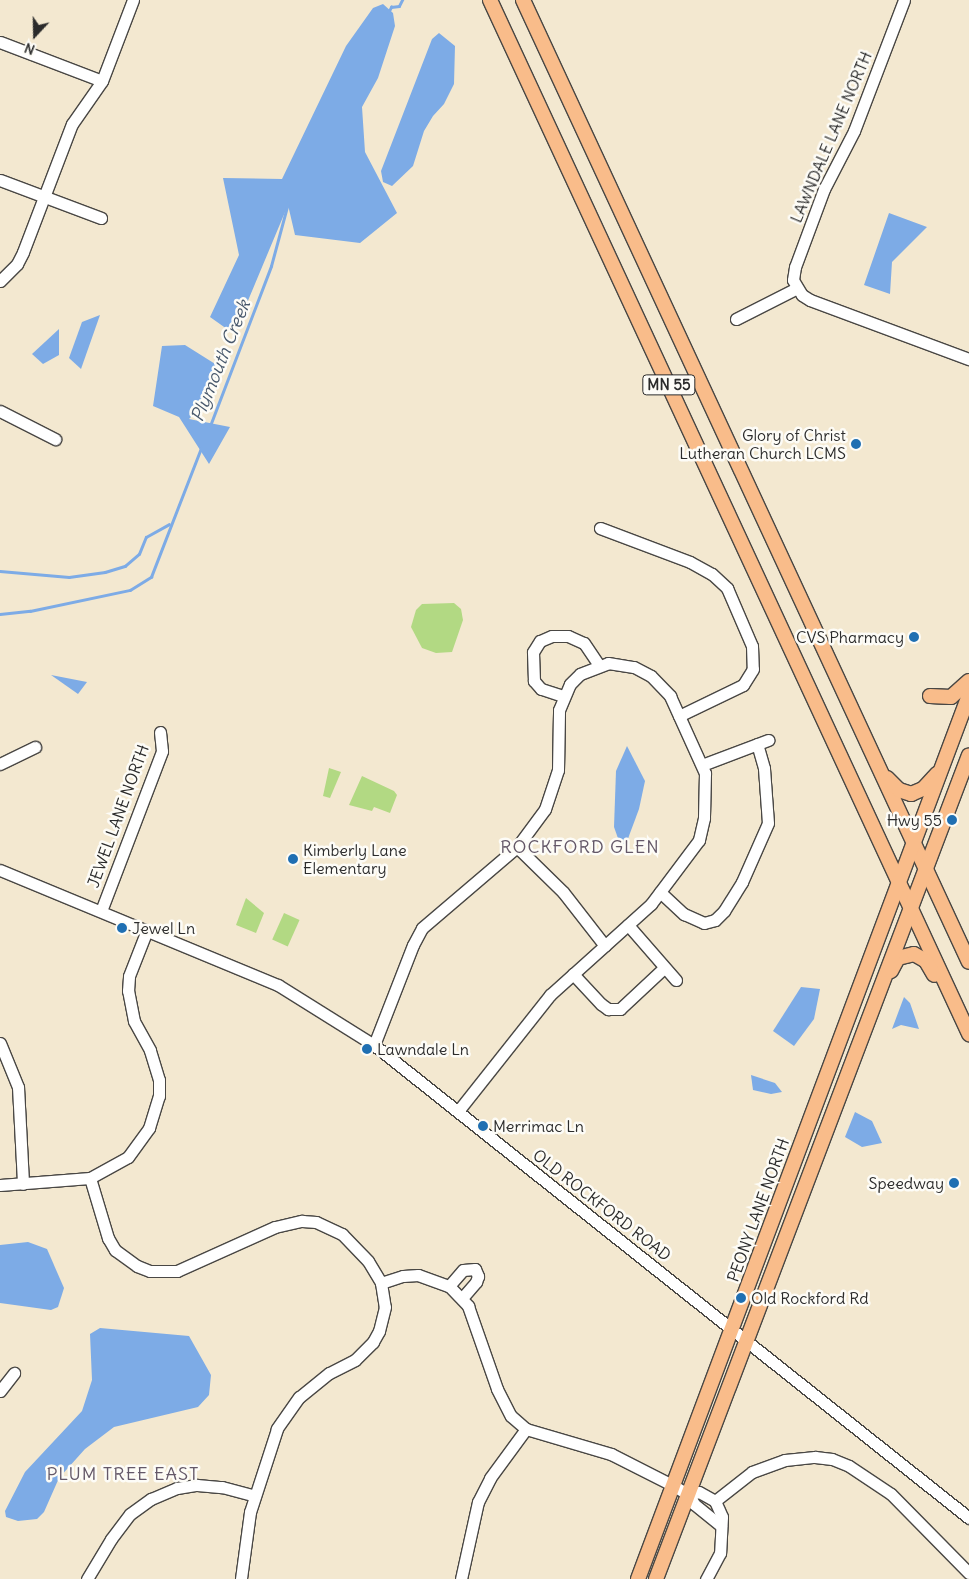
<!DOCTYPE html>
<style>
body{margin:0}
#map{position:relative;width:969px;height:1579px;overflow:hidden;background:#f3e8d0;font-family:Delius,sans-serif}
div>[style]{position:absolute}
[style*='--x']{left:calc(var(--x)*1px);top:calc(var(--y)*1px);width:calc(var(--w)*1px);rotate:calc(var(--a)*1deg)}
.green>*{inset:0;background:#b2d983;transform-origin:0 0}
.water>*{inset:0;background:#7dabe6}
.stream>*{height:2.5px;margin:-1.25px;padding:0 1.25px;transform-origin:1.25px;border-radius:1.25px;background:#7dabe6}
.roads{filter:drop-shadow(1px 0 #494744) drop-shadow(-1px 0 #494744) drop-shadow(0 1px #494744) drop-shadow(0 -1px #494744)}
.minor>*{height:11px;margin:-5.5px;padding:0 5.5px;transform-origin:5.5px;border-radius:5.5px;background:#fff}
.major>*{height:14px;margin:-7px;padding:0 7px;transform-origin:7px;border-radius:7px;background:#f9bc8a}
.dots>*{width:14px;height:14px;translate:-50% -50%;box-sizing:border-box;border:2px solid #fdfcf7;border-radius:50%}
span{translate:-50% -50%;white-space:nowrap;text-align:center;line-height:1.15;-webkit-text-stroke:5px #fdfcf7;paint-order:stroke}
.shield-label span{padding:1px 4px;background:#fdfcf7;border:1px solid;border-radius:4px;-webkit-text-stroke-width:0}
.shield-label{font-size:15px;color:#2b2b2b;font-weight:700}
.street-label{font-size:16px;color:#2b2b2b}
.poi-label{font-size:16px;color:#2b2b2b}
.right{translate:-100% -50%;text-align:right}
.left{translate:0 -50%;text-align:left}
.water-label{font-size:18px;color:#48586c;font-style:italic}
.neighbourhood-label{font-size:18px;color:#645868;letter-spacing:1px}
.north{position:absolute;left:10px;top:10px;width:50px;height:50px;-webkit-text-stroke:4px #fdfcf7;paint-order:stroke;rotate:201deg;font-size:14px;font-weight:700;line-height:20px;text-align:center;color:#2b2b2b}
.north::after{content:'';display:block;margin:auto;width:18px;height:22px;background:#2b2b2b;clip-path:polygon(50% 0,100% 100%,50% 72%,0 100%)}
</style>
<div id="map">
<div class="green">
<i style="clip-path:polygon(454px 603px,461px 609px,463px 620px,452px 652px,436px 653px,422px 648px,411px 627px,416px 610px,422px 604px)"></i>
<i style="clip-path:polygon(329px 768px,341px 772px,330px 798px,323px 796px)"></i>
<i style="clip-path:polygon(362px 776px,394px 791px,397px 795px,390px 813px,374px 807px,372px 811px,349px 805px)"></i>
<i style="clip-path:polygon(246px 898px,264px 913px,256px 933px,236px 925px)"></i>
<i style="left:284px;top:913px;width:17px;height:29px;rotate:24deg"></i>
</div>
<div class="water">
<i style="clip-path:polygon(383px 4px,393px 13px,395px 26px,378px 78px,362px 107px,365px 152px,397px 213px,360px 243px,295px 235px,288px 205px,234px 334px,210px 317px,239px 255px,223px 178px,282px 179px,346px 46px,373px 8px)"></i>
<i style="clip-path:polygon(439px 33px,455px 46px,454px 84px,444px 104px,433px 116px,424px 131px,413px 166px,392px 186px,383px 182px,381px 171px,432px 39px)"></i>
<i style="clip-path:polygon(889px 213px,927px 227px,892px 262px,890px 294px,864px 285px)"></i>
<i style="clip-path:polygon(100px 315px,81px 369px,69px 358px,82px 322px)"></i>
<i style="clip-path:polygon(59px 329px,59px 355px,43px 364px,32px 354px)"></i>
<i style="clip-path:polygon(185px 345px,220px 367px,205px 403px,189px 419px,230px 427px,209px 464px,179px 417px,153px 406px,162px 346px)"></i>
<i style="clip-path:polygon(51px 675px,87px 682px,78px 694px)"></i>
<i style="clip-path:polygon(627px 746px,645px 781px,639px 809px,626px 844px,620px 844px,614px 827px,616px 771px)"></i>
<i style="clip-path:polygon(801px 987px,820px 989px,814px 1019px,794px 1046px,773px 1031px)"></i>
<i style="clip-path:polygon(904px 997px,910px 1003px,919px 1029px,901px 1025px,892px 1029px)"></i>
<i style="clip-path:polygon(751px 1075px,775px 1083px,782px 1092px,771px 1094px,753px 1090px)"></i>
<i style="clip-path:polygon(855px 1112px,872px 1121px,882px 1143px,862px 1147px,845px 1137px)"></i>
<i style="clip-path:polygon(28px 1242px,47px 1249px,64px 1288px,58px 1307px,51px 1310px,0 1303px,0 1245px)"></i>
<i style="clip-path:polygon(100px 1328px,189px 1336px,211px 1375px,209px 1395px,198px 1407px,114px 1427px,85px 1449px,59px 1478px,44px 1512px,37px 1519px,18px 1521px,6px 1517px,5px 1511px,25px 1472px,82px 1411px,92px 1380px,90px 1334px)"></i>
</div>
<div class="stream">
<i style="--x:388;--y:13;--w:7;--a:-63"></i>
<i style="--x:391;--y:7;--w:8;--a:-7"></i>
<i style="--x:399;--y:6;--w:7;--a:-63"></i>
<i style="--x:210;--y:426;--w:171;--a:-69.1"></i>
<i style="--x:271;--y:266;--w:65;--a:-74.9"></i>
<i style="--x:0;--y:571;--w:69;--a:5"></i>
<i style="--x:69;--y:577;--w:36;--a:-8"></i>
<i style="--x:105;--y:572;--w:21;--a:-17"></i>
<i style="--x:125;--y:566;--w:18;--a:-41"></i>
<i style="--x:139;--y:554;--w:18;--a:-68"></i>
<i style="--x:146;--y:537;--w:26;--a:-29"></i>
<i style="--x:0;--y:614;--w:30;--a:-6"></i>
<i style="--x:30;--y:611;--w:102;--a:-11.9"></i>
<i style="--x:130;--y:590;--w:25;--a:-32"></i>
<i style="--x:151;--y:577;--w:138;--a:-68.8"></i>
</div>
<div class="roads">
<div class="minor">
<i style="--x:904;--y:0;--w:140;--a:110.9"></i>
<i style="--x:854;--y:131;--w:65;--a:117.3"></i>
<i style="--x:824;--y:189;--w:83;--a:110.4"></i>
<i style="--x:795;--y:267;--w:13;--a:99"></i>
<i style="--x:793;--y:280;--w:17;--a:59"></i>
<i style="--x:802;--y:295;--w:9;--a:32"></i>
<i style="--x:810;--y:300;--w:170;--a:20.4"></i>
<i style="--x:0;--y:42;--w:109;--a:20.9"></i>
<i style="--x:0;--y:180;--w:108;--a:20.6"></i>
<i style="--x:0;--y:281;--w:24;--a:-45"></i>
<i style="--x:17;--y:264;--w:13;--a:-63"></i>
<i style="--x:23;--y:252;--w:137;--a:-69.1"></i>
<i style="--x:72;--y:124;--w:52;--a:-55.1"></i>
<i style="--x:102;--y:81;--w:87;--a:-69.1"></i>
<i style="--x:736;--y:319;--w:68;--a:-26.9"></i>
<i style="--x:0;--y:411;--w:62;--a:27"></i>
<i style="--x:600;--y:528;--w:96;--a:20.7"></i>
<i style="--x:690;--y:562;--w:25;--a:29"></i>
<i style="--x:712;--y:574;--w:21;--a:43"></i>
<i style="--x:727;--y:588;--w:63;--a:66.7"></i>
<i style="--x:752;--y:646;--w:23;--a:88"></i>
<i style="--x:753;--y:669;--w:19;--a:122"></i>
<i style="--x:743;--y:685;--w:71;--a:154.2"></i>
<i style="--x:563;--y:696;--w:23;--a:-162"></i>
<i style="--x:541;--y:689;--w:11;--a:-131"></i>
<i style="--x:534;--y:681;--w:29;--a:-92"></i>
<i style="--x:533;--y:652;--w:13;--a:-58"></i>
<i style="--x:540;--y:641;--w:13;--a:-23"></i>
<i style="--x:552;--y:636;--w:16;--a:0"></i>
<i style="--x:568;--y:636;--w:17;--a:24"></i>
<i style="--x:584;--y:643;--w:25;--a:56"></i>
<i style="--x:0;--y:764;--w:39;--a:-26"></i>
<i style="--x:702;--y:765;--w:71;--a:-20.7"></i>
<i style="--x:517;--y:847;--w:64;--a:44.4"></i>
<i style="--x:563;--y:892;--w:68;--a:52.1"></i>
<i style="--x:0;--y:870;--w:301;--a:22.5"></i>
<i style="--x:278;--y:985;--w:113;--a:32"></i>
<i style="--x:374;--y:1045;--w:760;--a:38.48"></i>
<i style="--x:660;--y:892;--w:33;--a:43"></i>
<i style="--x:684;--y:914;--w:22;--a:24"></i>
<i style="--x:704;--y:923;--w:11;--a:-15"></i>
<i style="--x:715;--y:920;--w:13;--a:-45"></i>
<i style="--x:724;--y:911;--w:34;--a:-58"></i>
<i style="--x:742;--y:882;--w:64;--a:-66.2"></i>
<i style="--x:768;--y:823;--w:55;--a:-94.2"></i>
<i style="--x:764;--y:768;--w:25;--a:-106"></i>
<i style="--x:101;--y:911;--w:171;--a:-69.1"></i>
<i style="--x:162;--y:751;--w:19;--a:-96"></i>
<i style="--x:628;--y:925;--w:73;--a:48.9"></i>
<i style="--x:573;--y:974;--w:41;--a:47"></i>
<i style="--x:601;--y:1004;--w:9;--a:36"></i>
<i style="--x:608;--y:1009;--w:12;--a:0"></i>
<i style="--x:620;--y:1009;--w:60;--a:-43"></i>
<i style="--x:0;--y:1043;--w:48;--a:67.8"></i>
<i style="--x:18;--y:1087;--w:97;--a:87"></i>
<i style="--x:374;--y:1045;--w:107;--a:-68.7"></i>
<i style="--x:413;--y:945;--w:19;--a:-62"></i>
<i style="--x:422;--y:928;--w:125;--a:-40.5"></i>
<i style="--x:517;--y:847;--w:47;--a:-53.6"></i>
<i style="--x:545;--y:809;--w:41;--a:-71.6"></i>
<i style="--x:558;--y:770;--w:60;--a:-89"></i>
<i style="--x:559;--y:710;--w:28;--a:-67"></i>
<i style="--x:570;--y:684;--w:14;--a:-45"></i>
<i style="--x:580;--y:674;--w:30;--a:-21"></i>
<i style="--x:608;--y:663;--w:26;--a:9"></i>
<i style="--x:634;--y:667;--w:19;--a:28"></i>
<i style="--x:651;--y:676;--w:28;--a:46"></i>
<i style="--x:670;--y:696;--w:85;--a:65.6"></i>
<i style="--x:705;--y:773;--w:45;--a:91.3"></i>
<i style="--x:704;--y:818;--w:23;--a:103"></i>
<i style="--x:699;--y:840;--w:80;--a:126.9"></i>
<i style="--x:651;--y:904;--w:136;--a:138"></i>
<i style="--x:550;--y:995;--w:148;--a:128.4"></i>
<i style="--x:90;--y:1178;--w:63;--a:73.3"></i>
<i style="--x:108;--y:1238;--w:14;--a:60"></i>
<i style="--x:115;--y:1250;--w:27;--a:36"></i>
<i style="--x:137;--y:1266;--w:14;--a:21"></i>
<i style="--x:150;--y:1271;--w:27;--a:0"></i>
<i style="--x:177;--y:1271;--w:107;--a:-24.2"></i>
<i style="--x:275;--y:1227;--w:28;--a:-13"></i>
<i style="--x:302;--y:1221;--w:14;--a:4"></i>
<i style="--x:316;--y:1222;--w:29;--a:25"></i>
<i style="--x:342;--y:1234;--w:37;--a:46"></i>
<i style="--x:368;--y:1261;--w:26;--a:59"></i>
<i style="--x:381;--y:1283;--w:24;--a:81"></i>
<i style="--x:385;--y:1307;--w:25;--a:104"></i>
<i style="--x:379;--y:1331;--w:13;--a:119"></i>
<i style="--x:373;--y:1342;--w:25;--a:135"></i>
<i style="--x:355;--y:1360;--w:29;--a:153"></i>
<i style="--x:329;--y:1373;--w:38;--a:141"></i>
<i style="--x:299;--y:1397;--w:39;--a:125"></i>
<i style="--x:277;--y:1429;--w:87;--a:108"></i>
<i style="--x:250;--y:1512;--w:68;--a:97.7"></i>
<i style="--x:0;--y:1185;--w:90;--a:-4.4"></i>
<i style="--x:90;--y:1178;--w:43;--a:-28.9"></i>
<i style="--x:128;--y:1157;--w:36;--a:-54"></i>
<i style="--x:149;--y:1128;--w:34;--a:-73"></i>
<i style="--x:159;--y:1096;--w:16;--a:-90"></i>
<i style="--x:159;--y:1080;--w:31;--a:-107"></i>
<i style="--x:150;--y:1050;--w:33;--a:-119"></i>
<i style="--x:134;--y:1021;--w:31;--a:-101"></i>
<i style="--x:128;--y:991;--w:15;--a:-86"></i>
<i style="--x:129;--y:976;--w:49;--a:-68.6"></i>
<i style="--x:381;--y:1283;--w:23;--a:-18"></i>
<i style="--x:403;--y:1276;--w:15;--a:-4"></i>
<i style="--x:418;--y:1275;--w:33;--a:20"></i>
<i style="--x:449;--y:1286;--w:28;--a:46"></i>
<i style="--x:468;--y:1306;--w:88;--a:70.7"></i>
<i style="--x:497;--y:1389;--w:30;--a:63"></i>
<i style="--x:511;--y:1416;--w:20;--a:41"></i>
<i style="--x:526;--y:1429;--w:89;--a:16.4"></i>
<i style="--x:611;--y:1454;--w:71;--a:26.9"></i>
<i style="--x:674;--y:1486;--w:17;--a:31"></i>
<i style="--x:689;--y:1495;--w:10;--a:61"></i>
<i style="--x:694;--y:1504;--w:35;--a:39"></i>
<i style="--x:449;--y:1286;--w:21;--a:-49"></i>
<i style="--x:463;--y:1270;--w:12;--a:-5"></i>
<i style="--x:475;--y:1269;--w:8;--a:67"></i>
<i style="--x:478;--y:1276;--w:6;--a:108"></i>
<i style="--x:476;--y:1282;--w:21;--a:131"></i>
<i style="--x:0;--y:1391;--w:23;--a:-52"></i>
<i style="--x:689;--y:1495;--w:10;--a:-17"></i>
<i style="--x:699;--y:1492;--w:18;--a:29"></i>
<i style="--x:715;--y:1501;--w:17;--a:66"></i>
<i style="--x:722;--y:1517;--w:36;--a:93"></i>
<i style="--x:720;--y:1553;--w:30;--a:118"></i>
<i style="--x:715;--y:1501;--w:47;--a:-38.1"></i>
<i style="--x:752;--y:1472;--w:35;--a:-20"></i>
<i style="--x:785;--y:1460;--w:30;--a:-6"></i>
<i style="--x:815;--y:1457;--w:17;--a:7"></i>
<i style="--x:832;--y:1459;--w:18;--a:22"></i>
<i style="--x:849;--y:1466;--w:50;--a:33.7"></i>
<i style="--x:891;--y:1494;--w:111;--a:45.4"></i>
<i style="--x:87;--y:1579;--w:47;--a:-59"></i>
<i style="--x:111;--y:1539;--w:31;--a:-53"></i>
<i style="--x:130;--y:1514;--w:26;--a:-36"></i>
<i style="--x:151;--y:1499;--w:28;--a:-23"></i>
<i style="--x:177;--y:1488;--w:20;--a:-9"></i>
<i style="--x:197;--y:1485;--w:25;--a:5"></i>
<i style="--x:222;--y:1487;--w:34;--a:15"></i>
<i style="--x:461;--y:1579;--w:79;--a:-77.6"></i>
<i style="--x:478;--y:1502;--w:27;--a:-63"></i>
<i style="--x:490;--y:1478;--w:61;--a:-53.7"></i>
</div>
<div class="major">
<i style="--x:490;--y:0;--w:1140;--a:65.14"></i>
<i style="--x:523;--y:0;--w:1060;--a:65.13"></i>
<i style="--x:930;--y:696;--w:21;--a:3"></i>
<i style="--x:951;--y:697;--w:24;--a:-42"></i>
<i style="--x:887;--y:778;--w:17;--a:45"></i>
<i style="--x:899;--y:790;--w:13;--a:18"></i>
<i style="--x:911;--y:794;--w:13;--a:-23"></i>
<i style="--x:923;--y:789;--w:21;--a:-47"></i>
<i style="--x:891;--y:971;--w:15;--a:-62"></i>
<i style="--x:898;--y:958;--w:16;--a:-14"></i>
<i style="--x:914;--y:954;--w:14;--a:30"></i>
<i style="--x:926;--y:961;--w:16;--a:60"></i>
<i style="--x:638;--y:1579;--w:944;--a:-69.47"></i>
<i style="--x:656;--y:1579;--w:881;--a:-69.2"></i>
</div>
</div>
<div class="dots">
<i style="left:856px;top:444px;background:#1f6fb2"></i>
<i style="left:914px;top:637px;background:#1f6fb2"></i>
<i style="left:952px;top:820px;background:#1f6fb2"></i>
<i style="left:293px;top:859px;background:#1f6fb2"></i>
<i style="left:122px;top:928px;background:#1f6fb2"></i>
<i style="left:367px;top:1049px;background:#1f6fb2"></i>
<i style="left:483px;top:1126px;background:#1f6fb2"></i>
<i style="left:954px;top:1183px;background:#1f6fb2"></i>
<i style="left:741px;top:1298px;background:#1f6fb2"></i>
</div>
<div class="shield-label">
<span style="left:669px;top:385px">MN 55</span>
</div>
<div class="street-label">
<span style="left:831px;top:137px;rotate:-67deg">LAWNDALE LANE NORTH</span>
<span style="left:118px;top:816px;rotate:-70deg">JEWEL LANE NORTH</span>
<span style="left:602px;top:1205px;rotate:38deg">OLD ROCKFORD ROAD</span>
<span style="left:758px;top:1210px;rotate:-70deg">PEONY LANE NORTH</span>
</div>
<div class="poi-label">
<span class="right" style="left:846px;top:444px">Glory of Christ<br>Lutheran Church LCMS</span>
<span class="right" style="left:904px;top:637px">CVS Pharmacy</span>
<span class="right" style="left:942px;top:820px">Hwy 55</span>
<span class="left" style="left:303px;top:859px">Kimberly Lane<br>Elementary</span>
<span class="left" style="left:132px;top:928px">Jewel Ln</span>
<span class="left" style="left:377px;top:1049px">Lawndale Ln</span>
<span class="left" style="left:493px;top:1126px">Merrimac Ln</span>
<span class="right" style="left:944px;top:1183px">Speedway</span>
<span class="left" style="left:751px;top:1298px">Old Rockford Rd</span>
</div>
<div class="water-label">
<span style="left:221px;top:361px;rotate:-68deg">Plymouth Creek</span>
</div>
<div class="neighbourhood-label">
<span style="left:580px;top:847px">ROCKFORD GLEN</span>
<span style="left:123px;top:1474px">PLUM TREE EAST</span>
</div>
<div class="north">N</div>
</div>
